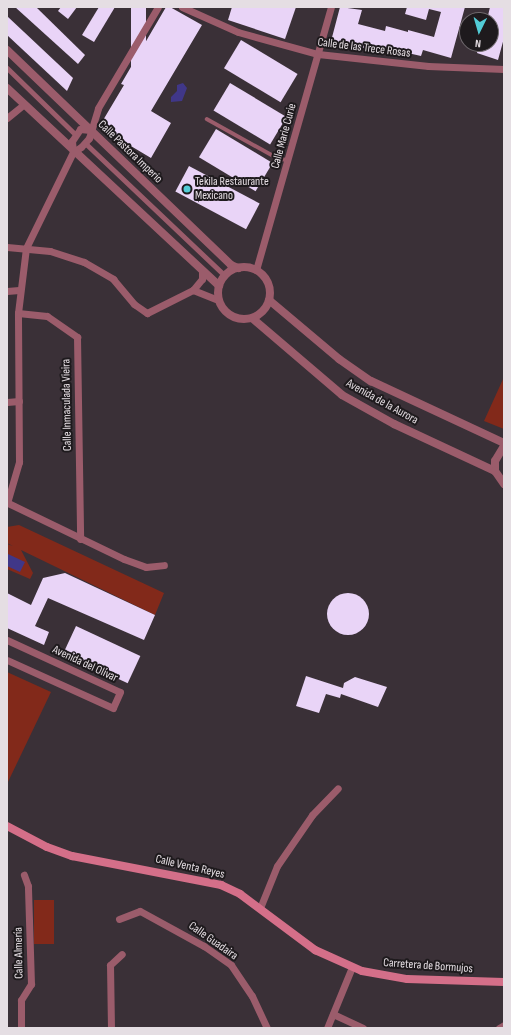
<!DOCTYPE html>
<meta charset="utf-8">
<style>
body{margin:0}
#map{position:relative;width:511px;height:1035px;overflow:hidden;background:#3a3037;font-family:"Sofia Sans Condensed",sans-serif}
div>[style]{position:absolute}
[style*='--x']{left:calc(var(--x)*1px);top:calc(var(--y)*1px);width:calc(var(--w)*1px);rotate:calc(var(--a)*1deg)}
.green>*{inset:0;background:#82291a;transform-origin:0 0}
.water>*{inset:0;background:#403788}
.building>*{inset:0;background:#e9d4f7;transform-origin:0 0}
.round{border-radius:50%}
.service>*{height:3.5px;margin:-1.75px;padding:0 1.75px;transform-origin:1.75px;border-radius:1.75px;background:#9b5c6b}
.pedestrian>*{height:5px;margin:-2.5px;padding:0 2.5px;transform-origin:2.5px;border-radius:2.5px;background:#9b5c6b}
.minor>*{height:7px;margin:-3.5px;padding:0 3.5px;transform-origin:3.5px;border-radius:3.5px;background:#9b5c6b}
.tertiary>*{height:8px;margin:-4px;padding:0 4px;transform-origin:4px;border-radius:4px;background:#9b5c6b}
.tertiary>.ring{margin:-4px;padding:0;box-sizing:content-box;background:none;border:8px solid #9b5c6b;border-radius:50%}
.secondary>*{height:8px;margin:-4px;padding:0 4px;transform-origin:4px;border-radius:4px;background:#d46f89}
.dots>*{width:11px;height:11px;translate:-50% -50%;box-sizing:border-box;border:2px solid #1e1a1d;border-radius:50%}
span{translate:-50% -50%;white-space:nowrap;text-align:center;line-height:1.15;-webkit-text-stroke:4px #1e1a1d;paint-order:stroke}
.street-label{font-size:12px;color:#e5dee3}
.poi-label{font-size:12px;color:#e5dee3}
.left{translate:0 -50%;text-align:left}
.frame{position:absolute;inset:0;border:8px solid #e5dee3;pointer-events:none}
.north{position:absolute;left:459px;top:12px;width:40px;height:40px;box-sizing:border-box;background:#1e1a1d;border:1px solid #6e686c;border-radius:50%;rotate:185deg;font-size:11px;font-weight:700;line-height:16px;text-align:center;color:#e5dee3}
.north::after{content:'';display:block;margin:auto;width:14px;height:18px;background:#52ccd6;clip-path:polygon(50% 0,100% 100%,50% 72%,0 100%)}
</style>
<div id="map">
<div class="green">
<i style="clip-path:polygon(504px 377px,504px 429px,484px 421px)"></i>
<i style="clip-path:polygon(19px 525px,164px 593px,155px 615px,21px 550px,33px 573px,30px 579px,7px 569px,7px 544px,13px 546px,7px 543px,7px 527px)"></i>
<i style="clip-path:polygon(7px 672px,51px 692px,7px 784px)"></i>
<i style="left:34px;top:900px;width:20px;height:44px"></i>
</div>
<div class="water">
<i style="clip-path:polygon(183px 83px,187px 88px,182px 101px,171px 102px,171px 97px,177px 91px,177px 85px)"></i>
<i style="clip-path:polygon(8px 554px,25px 562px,20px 572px,7px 566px)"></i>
</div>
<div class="building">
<i style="clip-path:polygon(15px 7px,36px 7px,85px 55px,78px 64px)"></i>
<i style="clip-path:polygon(61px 7px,77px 7px,68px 19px,58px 11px)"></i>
<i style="clip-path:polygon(99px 7px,115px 7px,94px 42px,82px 35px)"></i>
<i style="left:131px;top:7px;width:15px;height:111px"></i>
<i style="clip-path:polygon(166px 7px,170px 7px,202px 25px,151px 111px,171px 123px,151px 158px,99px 127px,124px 85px,121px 84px)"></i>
<i style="clip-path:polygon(232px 7px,296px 7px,285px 39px,228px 20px)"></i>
<i style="clip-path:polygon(340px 7px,362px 10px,358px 24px,385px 31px,386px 26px,408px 32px,408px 30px,434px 37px,441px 12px,429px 9px,426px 20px,405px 14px,407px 7px,465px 7px,451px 58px,423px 50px,421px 56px,377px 46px,375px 51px,353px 45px,351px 50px,330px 45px)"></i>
<i style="clip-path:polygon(490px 7px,504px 7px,504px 38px,498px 60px,477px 53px,479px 44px,491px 44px,491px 20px,487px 20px)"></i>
<i style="clip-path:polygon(7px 16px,73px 78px,67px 91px,7px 35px)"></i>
<i style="left:241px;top:40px;width:66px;height:33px;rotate:31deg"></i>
<i style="left:230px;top:83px;width:66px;height:32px;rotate:31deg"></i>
<i style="left:216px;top:129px;width:66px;height:33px;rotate:31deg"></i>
<i style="left:189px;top:166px;width:80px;height:29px;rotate:28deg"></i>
<i style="clip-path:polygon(65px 573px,155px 615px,144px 640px,48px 598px,35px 626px,49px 632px,44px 645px,7px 628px,7px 593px,31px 605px,43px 578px)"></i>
<i class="round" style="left:327px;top:593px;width:42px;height:42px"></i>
<i style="left:76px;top:626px;width:71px;height:30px;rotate:25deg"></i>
<i style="clip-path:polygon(306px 676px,343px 688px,344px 683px,355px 677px,387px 687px,378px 707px,341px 694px,340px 698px,326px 694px,319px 713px,296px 706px)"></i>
</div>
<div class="service">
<i style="--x:207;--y:119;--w:82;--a:29.1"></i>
<i style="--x:279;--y:159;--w:9;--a:6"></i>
</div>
<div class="pedestrian">
<i style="--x:7;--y:68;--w:96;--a:44.2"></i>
<i style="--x:85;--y:143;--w:192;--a:43.5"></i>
</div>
<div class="minor">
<i style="--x:182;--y:7;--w:61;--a:24.1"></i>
<i style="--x:238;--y:32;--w:83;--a:15.4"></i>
<i style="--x:318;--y:54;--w:111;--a:6.2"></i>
<i style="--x:428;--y:66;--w:76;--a:2.3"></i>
<i style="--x:7;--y:118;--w:22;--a:-39"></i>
<i style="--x:73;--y:151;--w:10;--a:-96"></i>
<i style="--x:72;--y:141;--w:14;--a:-56"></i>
<i style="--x:80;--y:129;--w:10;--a:6"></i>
<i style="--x:73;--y:152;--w:9;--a:-32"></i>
<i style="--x:81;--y:147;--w:12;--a:-48"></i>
<i style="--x:89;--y:138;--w:31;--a:-73"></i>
<i style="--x:98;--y:108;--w:117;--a:-59.3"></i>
<i style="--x:7;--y:247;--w:43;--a:5.3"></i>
<i style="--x:50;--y:251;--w:36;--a:18"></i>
<i style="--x:84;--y:262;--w:34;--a:30"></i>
<i style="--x:113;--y:279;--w:33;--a:50"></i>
<i style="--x:134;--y:304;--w:16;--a:35"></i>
<i style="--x:147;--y:313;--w:51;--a:-26.6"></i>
<i style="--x:193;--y:290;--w:27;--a:22"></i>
<i style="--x:256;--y:270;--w:273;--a:-74.1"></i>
<i style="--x:193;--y:290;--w:14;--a:-51"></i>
<i style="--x:202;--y:279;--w:7;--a:-90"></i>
<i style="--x:7;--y:291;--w:12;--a:-5"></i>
<i style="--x:18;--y:313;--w:29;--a:6"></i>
<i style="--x:47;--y:316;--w:37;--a:35"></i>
<i style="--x:77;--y:337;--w:202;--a:89.1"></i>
<i style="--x:7;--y:402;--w:12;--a:-5"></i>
<i style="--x:7;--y:503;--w:43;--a:-73.7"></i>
<i style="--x:19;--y:462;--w:149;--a:-90.4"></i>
<i style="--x:18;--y:313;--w:65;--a:-83"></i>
<i style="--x:26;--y:248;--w:107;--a:-63.9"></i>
<i style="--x:8;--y:503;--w:129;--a:25.8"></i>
<i style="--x:124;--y:559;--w:23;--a:20"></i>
<i style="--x:146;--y:567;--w:18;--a:-6"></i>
<i style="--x:7;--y:640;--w:124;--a:24.7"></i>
<i style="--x:120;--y:692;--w:17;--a:114"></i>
<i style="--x:113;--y:708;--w:116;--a:-155.6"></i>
<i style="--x:260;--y:908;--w:45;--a:-68"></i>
<i style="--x:277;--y:866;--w:62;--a:-55.5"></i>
<i style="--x:312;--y:815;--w:37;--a:-46"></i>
<i style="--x:119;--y:919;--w:22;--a:-21"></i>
<i style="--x:140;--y:911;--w:73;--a:28.7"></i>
<i style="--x:204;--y:946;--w:33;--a:35"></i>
<i style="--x:231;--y:965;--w:37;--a:56"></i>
<i style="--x:252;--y:996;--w:35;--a:65"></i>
<i style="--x:333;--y:1014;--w:33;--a:25"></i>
<i style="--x:21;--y:1028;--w:28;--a:-90"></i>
<i style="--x:21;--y:1000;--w:19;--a:-58"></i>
<i style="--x:31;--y:984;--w:98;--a:-91.8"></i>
<i style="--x:28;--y:886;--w:12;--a:-110"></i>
<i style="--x:111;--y:1028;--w:63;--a:-90.9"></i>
<i style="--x:110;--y:965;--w:16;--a:-43"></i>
<i style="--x:327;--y:1028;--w:66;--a:-67.7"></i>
<i style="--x:499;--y:1028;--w:6;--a:-31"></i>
</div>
<div class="tertiary">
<i style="--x:7;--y:50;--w:310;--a:43.8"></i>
<i style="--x:231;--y:265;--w:8;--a:23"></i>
<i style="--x:7;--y:88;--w:290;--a:43"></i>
<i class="ring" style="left:218px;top:267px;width:44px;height:44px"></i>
<i style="--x:269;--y:300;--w:92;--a:40.1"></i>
<i style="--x:339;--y:359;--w:39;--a:35"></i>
<i style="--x:371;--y:381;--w:147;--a:25"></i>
<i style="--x:252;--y:318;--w:118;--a:40.5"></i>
<i style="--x:342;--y:395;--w:60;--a:29.1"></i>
<i style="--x:394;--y:424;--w:111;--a:25"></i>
<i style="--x:504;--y:446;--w:17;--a:121"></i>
<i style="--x:495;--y:461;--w:10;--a:90"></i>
<i style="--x:495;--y:471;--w:16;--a:55"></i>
</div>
<div class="secondary">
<i style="--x:7;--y:826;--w:45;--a:27.7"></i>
<i style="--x:47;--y:847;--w:27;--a:20"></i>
<i style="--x:72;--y:856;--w:152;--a:11"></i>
<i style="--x:221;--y:885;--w:21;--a:25"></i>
<i style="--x:240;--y:894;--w:94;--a:36.7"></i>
<i style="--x:315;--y:950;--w:51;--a:24.1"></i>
<i style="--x:362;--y:971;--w:46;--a:10.1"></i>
<i style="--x:407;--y:979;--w:97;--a:1.8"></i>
</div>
<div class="dots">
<i style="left:187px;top:189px;background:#52ccd6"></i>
</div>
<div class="street-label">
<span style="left:364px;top:48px;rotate:7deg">Calle de las Trece Rosas</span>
<span style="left:284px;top:136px;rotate:-75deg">Calle Marie Curie</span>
<span style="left:130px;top:152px;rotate:44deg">Calle Pastora Imperio</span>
<span style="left:382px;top:402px;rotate:29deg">Avenida de la Aurora</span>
<span style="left:67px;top:405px;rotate:-91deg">Calle Inmaculada Vieira</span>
<span style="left:85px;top:664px;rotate:25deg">Avenida del Olivar</span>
<span style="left:190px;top:867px;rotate:13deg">Calle Venta Reyes</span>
<span style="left:213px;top:941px;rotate:35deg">Calle Guadaira</span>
<span style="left:19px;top:953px;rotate:-91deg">Calle Almería</span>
<span style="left:428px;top:966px;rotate:4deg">Carretera de Bormujos</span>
</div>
<div class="poi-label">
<span class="left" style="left:195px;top:189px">Tekila Restaurante<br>Mexicano</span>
</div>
<div class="frame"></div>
<div class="north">N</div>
</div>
